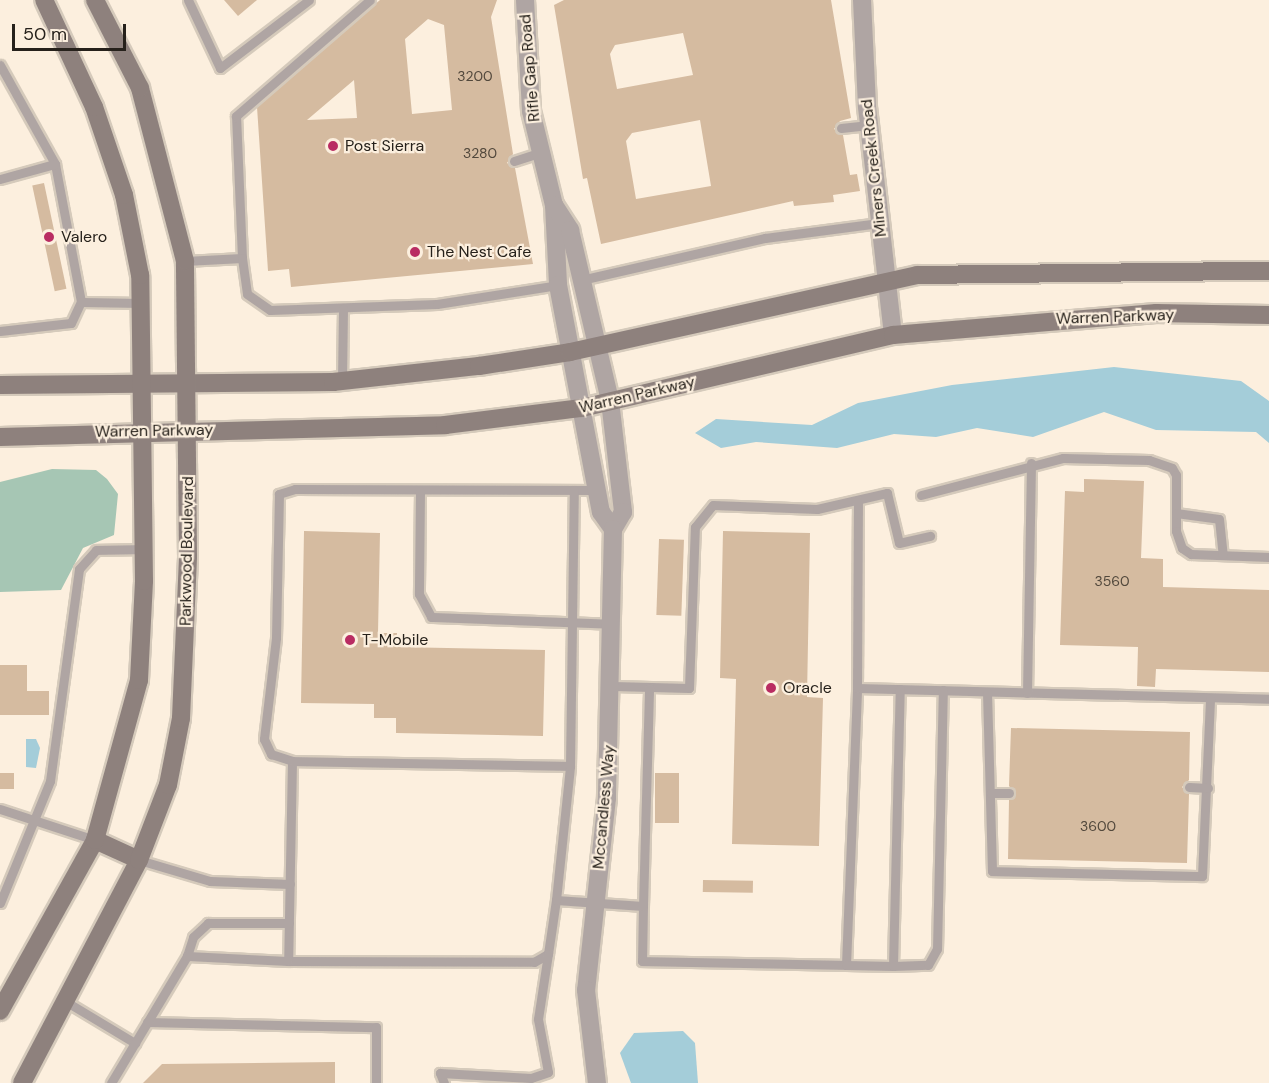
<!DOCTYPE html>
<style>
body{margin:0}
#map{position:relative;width:1269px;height:1083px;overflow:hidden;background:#fcefde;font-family:"DM Sans",sans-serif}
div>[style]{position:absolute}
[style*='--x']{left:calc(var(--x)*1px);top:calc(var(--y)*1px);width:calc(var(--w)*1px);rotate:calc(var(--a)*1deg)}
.green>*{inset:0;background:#a6c6b4}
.water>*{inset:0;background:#a4cdd9}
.building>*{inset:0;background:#d5bba0;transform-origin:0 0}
.roads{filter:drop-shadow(2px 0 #d5cabb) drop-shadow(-2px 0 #d5cabb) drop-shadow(0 2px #d5cabb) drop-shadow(0 -2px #d5cabb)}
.service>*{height:9px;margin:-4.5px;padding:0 4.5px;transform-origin:4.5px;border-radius:4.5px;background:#afa5a3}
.minor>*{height:18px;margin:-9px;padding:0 9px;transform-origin:9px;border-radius:9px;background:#afa5a3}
.secondary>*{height:18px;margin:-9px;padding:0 9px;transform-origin:9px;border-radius:9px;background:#8e817d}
.dots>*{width:16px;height:16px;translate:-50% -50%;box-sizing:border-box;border:3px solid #fcefde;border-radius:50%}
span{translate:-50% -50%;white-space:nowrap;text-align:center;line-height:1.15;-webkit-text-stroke:4.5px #fcefde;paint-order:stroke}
.number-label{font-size:14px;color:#52483c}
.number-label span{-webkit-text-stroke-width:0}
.street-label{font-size:16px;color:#26211b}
.poi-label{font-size:16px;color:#26211b}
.left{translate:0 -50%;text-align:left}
.scale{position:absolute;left:12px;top:24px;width:114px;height:27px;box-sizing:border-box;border:3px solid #26211b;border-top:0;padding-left:8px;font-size:18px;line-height:21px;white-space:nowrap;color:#26211b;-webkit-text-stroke:4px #fcefde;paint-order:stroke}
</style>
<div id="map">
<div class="green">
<i style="clip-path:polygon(52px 469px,96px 470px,107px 479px,118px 494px,114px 535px,83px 548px,61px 590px,0 592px,0 482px)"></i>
</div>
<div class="water">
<i style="clip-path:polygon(1114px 367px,1241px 381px,1269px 401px,1269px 443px,1256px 432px,1156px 430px,1104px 412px,1033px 437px,977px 428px,936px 437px,894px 434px,837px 448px,756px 442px,721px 448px,695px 433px,716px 419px,812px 425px,858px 403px,952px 385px)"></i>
<i style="clip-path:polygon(26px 739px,36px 739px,40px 748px,36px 768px,26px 767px)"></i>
<i style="clip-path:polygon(683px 1031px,695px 1043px,698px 1083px,631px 1083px,620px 1053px,634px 1033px)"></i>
</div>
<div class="building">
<i style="clip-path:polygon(224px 0,257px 0,238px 16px)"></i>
<i style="clip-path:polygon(evenodd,380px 0,497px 0,491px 17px,513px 154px,507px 163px,515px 168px,533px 264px,291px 287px,289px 269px,268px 271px,257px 107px,380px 0,428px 19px,444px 25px,452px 110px,412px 114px,405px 39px,428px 19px,380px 0,354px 80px,357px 118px,307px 120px,354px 80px)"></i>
<i style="clip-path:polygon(evenodd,564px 0,831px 0,851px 118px,840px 121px,834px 129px,843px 135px,850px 175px,857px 174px,860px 191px,833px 195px,834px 202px,794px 206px,793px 201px,601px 244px,587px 178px,583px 179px,554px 5px,564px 0,683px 33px,693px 75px,617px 89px,610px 54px,615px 45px,683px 33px,564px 0,700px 120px,711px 186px,636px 199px,626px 141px,632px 133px,700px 120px)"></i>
<i style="left:44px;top:183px;width:108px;height:12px;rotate:78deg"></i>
<i style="clip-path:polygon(1084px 479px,1144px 481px,1141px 558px,1163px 559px,1163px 587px,1269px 590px,1269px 672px,1156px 669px,1155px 687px,1137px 686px,1138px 647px,1060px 645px,1065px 491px,1084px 492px)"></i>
<i style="clip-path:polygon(304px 531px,380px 533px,378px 633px,397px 633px,397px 647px,545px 650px,543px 736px,396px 733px,396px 718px,374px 718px,374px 704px,301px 703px)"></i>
<i style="clip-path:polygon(723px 531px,810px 533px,807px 697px,823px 698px,819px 846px,732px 844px,736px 679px,720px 678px)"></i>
<i style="left:659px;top:539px;width:25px;height:76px;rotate:2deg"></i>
<i style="clip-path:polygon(0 665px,27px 665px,27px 691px,49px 691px,49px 715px,0 715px)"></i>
<i style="clip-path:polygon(1011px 728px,1190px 732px,1189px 780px,1182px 787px,1189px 794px,1187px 863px,1008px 859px,1009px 800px,1016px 794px,1009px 786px)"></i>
<i style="left:0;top:773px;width:14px;height:16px"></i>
<i style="left:655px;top:773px;width:24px;height:50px"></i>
<i style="left:703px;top:880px;width:50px;height:12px;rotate:1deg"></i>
<i style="clip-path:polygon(335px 1062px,335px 1083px,143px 1083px,162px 1064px)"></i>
</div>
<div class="roads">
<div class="service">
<i style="--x:188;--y:0;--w:75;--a:64.8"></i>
<i style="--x:220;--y:68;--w:112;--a:-37.4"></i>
<i style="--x:0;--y:65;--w:113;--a:60.9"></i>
<i style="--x:55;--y:164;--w:140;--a:79.3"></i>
<i style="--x:841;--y:128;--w:28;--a:-6"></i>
<i style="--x:514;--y:161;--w:28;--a:-18"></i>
<i style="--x:0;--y:179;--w:57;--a:-15.3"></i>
<i style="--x:242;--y:258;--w:142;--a:-92.4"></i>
<i style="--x:236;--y:116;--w:177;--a:-40.9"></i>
<i style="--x:185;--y:261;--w:57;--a:-3"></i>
<i style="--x:242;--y:258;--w:36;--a:82"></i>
<i style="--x:247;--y:294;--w:28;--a:35"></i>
<i style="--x:270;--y:310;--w:167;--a:-2.1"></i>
<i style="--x:437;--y:304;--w:122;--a:-8.9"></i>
<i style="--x:581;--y:280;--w:189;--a:-12.9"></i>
<i style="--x:765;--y:238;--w:115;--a:-7.5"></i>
<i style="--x:0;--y:331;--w:71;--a:-6.4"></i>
<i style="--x:71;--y:323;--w:23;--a:-65"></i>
<i style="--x:81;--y:302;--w:61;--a:0.9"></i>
<i style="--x:342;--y:381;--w:73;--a:-89.2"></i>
<i style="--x:597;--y:490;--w:302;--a:-179.8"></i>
<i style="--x:295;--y:489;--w:17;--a:163"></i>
<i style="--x:279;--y:494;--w:144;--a:91.2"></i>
<i style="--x:276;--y:638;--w:102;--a:96.8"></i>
<i style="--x:264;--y:739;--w:17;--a:65"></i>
<i style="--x:271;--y:754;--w:22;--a:18"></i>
<i style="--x:292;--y:761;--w:200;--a:91.1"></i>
<i style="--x:288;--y:961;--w:246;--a:0.2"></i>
<i style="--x:534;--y:962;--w:16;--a:-30"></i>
<i style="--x:548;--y:954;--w:55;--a:-81.6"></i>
<i style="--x:556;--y:900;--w:87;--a:3.9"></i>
<i style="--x:643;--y:906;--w:55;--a:91"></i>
<i style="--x:642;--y:961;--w:204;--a:1.1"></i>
<i style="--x:846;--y:965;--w:277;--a:-87.7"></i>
<i style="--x:857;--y:688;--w:412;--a:1.5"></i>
<i style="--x:420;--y:491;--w:103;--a:90.6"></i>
<i style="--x:419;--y:594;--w:26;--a:62"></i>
<i style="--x:431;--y:617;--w:181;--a:2.2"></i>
<i style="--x:921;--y:495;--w:147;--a:-14.6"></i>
<i style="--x:1063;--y:458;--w:86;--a:1.3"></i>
<i style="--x:1149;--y:460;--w:24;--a:19"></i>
<i style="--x:1172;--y:468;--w:8;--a:60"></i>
<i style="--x:1176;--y:475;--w:56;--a:90"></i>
<i style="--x:1176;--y:531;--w:18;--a:71"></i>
<i style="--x:1182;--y:548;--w:11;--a:34"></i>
<i style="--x:1191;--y:554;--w:78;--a:2.2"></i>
<i style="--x:1176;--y:513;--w:43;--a:7.9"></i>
<i style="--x:1219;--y:519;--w:36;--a:84"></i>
<i style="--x:613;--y:686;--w:76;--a:1.5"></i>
<i style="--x:689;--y:688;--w:161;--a:-87.9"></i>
<i style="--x:695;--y:527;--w:28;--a:-51"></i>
<i style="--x:713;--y:505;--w:104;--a:2.2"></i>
<i style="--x:817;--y:509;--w:72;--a:-12.9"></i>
<i style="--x:887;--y:493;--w:51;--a:76.5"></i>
<i style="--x:899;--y:543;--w:32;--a:-13"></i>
<i style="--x:857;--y:688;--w:188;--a:-89.7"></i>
<i style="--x:987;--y:692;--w:179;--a:88.4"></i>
<i style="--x:992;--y:871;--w:210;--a:1.4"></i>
<i style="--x:1202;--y:876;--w:178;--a:-87.4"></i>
<i style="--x:1027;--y:693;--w:230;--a:-89"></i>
<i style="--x:292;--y:761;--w:278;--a:1"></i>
<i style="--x:1189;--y:787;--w:19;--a:3"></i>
<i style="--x:991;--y:793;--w:18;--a:0"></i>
<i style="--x:0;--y:809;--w:100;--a:18.1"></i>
<i style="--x:139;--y:860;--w:74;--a:16.5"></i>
<i style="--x:210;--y:881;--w:80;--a:2.1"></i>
<i style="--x:556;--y:900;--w:135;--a:-84"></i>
<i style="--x:570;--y:766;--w:276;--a:-89.2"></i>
<i style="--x:0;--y:903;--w:132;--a:-67.7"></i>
<i style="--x:50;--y:781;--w:214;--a:-82.2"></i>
<i style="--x:79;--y:569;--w:25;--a:-48"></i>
<i style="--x:96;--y:550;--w:47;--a:-1.2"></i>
<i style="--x:643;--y:906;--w:218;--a:-88.4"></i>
<i style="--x:187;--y:956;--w:20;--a:-72"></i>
<i style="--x:193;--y:937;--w:21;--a:-43"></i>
<i style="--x:208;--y:923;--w:81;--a:0"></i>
<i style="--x:846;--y:965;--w:47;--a:1.2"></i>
<i style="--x:893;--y:966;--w:277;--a:-88.6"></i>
<i style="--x:893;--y:966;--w:35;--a:-2"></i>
<i style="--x:928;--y:965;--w:18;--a:-61"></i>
<i style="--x:937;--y:949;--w:259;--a:-88.7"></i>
<i style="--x:65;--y:1001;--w:82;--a:31"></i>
<i style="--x:147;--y:1022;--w:229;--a:1.3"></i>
<i style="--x:376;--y:1027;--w:56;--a:90"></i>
<i style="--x:111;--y:1083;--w:148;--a:-59.1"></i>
<i style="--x:187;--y:956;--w:101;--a:2.8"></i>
<i style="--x:444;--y:1083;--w:11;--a:-112"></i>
<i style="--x:440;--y:1073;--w:91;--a:3.1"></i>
<i style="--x:531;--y:1078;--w:18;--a:-19"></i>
<i style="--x:548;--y:1072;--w:54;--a:-100.7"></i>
<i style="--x:538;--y:1019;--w:66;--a:-81.3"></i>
</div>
<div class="minor">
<i style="--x:525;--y:0;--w:111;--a:86.9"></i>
<i style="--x:531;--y:111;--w:97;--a:76.3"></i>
<i style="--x:554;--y:205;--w:80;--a:87.1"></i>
<i style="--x:558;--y:285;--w:231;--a:79.3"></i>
<i style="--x:601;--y:512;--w:21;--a:55"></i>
<i style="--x:862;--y:0;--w:107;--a:87.3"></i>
<i style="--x:867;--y:107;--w:229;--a:83.5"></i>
<i style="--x:554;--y:205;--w:30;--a:57"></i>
<i style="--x:570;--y:230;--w:176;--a:76.8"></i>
<i style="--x:610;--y:401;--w:112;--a:83.3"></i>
<i style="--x:623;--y:512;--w:20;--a:120"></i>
<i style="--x:613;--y:529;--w:269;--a:91.3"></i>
<i style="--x:607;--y:798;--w:193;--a:96.2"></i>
<i style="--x:586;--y:990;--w:94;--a:83.3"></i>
</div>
<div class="secondary">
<i style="--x:0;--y:385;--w:333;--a:-0.5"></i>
<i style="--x:333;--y:382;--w:147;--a:-6.3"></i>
<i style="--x:479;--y:366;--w:92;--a:-8.7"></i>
<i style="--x:570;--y:352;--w:355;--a:-12.5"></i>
<i style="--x:917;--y:275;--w:352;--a:-0.7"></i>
<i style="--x:0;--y:437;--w:445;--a:-1.5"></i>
<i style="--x:445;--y:425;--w:138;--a:-7.1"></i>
<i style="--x:582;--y:408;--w:319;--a:-13.2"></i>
<i style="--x:893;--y:335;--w:264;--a:-4.8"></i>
<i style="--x:1156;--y:313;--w:113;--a:1"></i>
<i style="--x:95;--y:840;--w:48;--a:24.4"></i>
<i style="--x:0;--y:1011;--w:196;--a:-60.9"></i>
<i style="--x:95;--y:840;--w:166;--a:-74.6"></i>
<i style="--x:139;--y:680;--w:99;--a:-87.1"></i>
<i style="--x:144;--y:581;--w:306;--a:-90.7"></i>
<i style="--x:140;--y:275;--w:82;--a:-101.3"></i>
<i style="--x:124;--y:195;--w:93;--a:-108.8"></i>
<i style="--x:94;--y:107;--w:118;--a:-115"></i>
<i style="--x:22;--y:1083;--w:252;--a:-62.3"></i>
<i style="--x:139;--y:860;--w:80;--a:-68.9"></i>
<i style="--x:168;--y:785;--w:68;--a:-79"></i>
<i style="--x:181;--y:718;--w:162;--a:-87.5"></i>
<i style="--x:188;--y:556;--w:295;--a:-90.6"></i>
<i style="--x:185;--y:261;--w:179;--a:-104.6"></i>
<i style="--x:140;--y:88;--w:99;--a:-117.1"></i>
</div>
</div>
<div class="dots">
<i style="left:333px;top:146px;background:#b92c62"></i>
<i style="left:49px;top:237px;background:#b92c62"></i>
<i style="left:415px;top:252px;background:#b92c62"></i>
<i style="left:350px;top:640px;background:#b92c62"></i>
<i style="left:771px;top:688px;background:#b92c62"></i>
</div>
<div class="number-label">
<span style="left:475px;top:76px">3200</span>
<span style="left:480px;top:153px">3280</span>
<span style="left:1112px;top:581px">3560</span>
<span style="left:1098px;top:826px">3600</span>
</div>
<div class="street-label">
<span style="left:530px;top:68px;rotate:-95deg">Rifle Gap Road</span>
<span style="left:874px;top:168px;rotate:-96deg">Miners Creek Road</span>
<span style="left:1115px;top:317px;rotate:-2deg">Warren Parkway</span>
<span style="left:637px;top:395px;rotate:-13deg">Warren Parkway</span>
<span style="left:154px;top:431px;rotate:-1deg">Warren Parkway</span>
<span style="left:187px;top:551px;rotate:-89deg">Parkwood Boulevard</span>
<span style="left:604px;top:807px;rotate:-85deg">Mccandless Way</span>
</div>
<div class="poi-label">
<span class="left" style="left:345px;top:146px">Post Sierra</span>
<span class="left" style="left:61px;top:237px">Valero</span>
<span class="left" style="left:427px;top:252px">The Nest Cafe</span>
<span class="left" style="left:362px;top:640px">T-Mobile</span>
<span class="left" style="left:783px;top:688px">Oracle</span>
</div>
<div class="scale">50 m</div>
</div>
